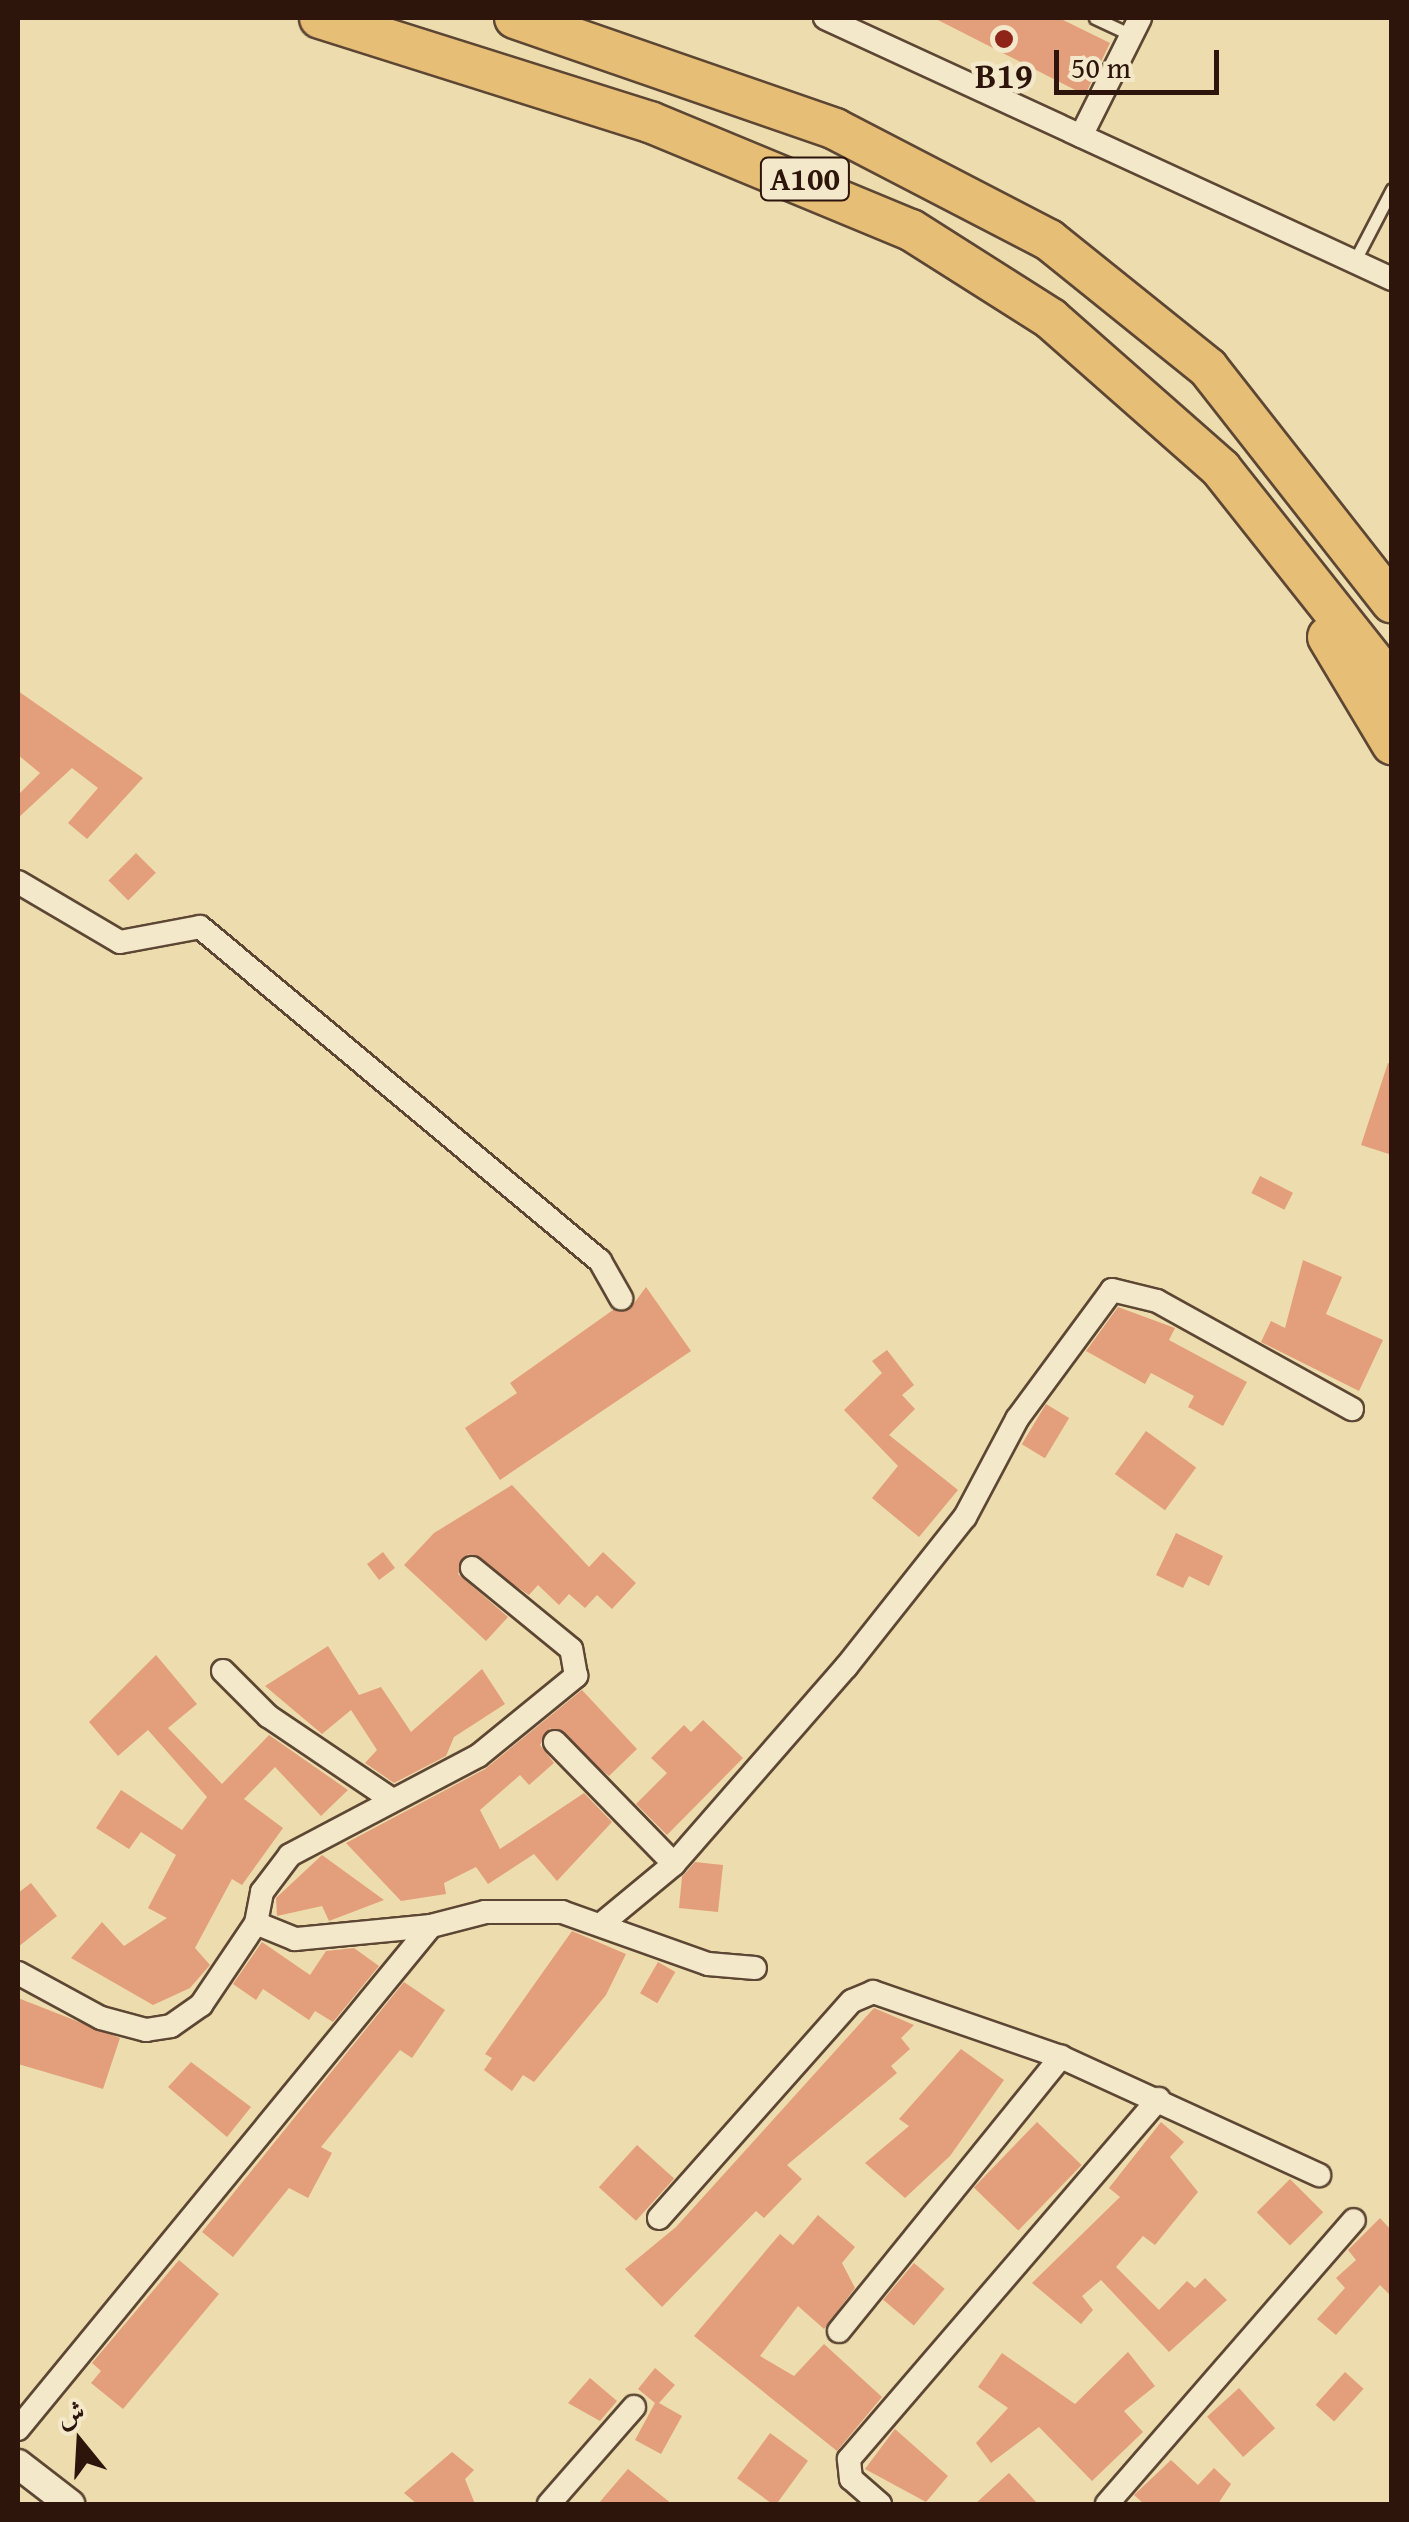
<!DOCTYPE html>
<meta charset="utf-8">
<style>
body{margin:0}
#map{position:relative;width:1409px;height:2522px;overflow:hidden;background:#eddcad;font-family:"Gentium Book Plus",Amiri,serif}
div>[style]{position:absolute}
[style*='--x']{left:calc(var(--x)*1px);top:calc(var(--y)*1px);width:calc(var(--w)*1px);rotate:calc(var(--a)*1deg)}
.building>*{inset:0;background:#e39f7b;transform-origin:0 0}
.roads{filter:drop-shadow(2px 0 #5d4734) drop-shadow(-2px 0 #5d4734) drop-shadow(0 2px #5d4734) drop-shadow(0 -2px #5d4734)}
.service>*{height:11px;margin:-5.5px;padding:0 5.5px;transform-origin:5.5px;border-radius:5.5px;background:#f3e8ca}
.minor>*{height:22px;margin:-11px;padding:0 11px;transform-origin:11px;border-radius:11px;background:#f3e8ca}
.tertiary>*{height:28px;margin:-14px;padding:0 14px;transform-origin:14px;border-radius:14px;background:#f3e8ca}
.motorway>*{height:40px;margin:-20px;padding:0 20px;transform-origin:20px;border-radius:20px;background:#e6be76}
.dots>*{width:28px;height:28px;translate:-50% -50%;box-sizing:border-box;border:5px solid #f3e8ca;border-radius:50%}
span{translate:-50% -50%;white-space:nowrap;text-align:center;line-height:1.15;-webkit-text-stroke:9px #f3e8ca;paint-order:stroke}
.shield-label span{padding:2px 8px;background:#f3e8ca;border:2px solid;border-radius:8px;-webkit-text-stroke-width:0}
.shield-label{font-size:32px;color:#2d150c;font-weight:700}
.poi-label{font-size:35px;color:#2d150c;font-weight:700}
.frame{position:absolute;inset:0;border:20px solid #2d150c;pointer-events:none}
.north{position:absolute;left:30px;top:2392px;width:100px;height:100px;-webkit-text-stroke:8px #f3e8ca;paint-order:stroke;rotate:342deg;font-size:28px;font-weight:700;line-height:40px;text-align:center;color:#2d150c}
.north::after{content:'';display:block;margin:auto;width:35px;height:45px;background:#2d150c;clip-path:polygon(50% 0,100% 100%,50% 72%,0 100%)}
.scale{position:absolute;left:1054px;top:50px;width:165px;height:45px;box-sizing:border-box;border:5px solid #2d150c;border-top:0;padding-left:12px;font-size:30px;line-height:35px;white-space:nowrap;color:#2d150c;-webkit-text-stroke:8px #f3e8ca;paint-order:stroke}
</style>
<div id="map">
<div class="building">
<i style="clip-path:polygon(934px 18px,1059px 18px,1110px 43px,1085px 95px)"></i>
<i style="clip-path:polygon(18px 691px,143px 778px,87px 839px,68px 823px,98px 788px,72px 768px,18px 818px,18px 795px,40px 773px,18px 755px)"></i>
<i style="left:136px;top:853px;width:28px;height:39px;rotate:45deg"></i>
<i style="clip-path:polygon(1388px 1063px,1392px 1064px,1392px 1155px,1361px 1145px)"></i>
<i style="left:1260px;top:1176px;width:37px;height:19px;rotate:27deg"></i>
<i style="clip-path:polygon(1303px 1260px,1342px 1277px,1326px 1314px,1383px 1340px,1359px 1391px,1261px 1342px,1271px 1321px,1285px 1328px)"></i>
<i style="clip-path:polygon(646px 1287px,691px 1351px,500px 1480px,465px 1428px,517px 1393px,510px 1383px,613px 1310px,629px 1310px)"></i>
<i style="clip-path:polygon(1118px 1307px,1175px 1328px,1169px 1340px,1247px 1382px,1223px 1426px,1188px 1407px,1194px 1396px,1151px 1373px,1145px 1384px,1086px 1351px)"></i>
<i style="clip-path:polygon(887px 1350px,914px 1385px,902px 1395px,915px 1409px,889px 1435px,958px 1490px,919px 1537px,872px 1498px,898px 1466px,844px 1410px,882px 1373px,872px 1361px)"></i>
<i style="left:1046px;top:1404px;width:27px;height:47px;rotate:31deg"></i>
<i style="left:1146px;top:1431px;width:62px;height:53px;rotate:36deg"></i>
<i style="clip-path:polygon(512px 1485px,589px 1567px,603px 1552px,636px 1583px,612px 1609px,597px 1595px,585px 1608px,569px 1594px,559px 1605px,538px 1585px,529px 1595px,468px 1554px,458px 1574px,508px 1617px,486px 1641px,404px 1565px,434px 1533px)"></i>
<i style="clip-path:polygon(1176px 1533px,1223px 1556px,1209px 1586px,1189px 1576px,1183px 1588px,1156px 1575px)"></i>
<i style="left:383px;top:1552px;width:20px;height:20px;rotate:53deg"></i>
<i style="clip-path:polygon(328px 1646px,359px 1695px,381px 1687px,411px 1732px,482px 1669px,505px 1704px,454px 1737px,446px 1756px,394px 1783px,365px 1763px,377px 1750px,351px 1710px,322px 1734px,265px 1686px)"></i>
<i style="clip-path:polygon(156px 1655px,197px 1704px,168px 1728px,222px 1784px,269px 1735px,348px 1790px,321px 1816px,275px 1767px,244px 1799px,283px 1828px,242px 1885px,232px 1879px,195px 1948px,210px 1965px,190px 1988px,153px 2005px,71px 1958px,102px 1922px,124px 1946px,167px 1918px,148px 1908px,176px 1855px,141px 1832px,129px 1849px,96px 1828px,121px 1790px,182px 1830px,207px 1797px,148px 1730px,118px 1756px,89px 1722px)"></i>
<i style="clip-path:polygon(582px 1690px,637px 1749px,609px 1776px,550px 1728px,540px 1745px,554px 1763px,529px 1785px,520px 1775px,480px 1810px,500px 1849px,584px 1793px,612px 1822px,557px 1881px,534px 1854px,488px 1884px,476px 1867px,444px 1883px,446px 1894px,401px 1901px,346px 1843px,485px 1769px)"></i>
<i style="clip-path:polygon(703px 1720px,743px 1758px,667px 1835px,636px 1804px,667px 1773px,651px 1758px,684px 1725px,691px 1732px)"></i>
<i style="clip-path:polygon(322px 1855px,384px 1900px,329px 1921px,322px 1906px,277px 1916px,276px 1898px)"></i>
<i style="clip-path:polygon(695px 1862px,723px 1865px,718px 1912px,679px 1908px,682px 1877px)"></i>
<i style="clip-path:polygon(31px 1883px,57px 1916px,18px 1947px,18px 1893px)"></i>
<i style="clip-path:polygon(572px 1931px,626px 1954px,606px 1995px,534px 2082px,523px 2075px,512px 2091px,484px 2070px,492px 2058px,485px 2054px)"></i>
<i style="clip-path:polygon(262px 1942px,310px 1975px,326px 1951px,354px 1948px,379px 1966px,333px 2022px,315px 2011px,309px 2020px,263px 1989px,256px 2000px,233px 1984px)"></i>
<i style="left:658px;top:1962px;width:20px;height:36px;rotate:30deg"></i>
<i style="clip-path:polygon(404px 1982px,445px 2010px,412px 2058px,400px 2050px,321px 2147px,332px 2153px,308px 2198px,289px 2188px,233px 2257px,202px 2232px)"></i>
<i style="clip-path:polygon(18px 1998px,120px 2038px,103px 2089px,18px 2064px)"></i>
<i style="clip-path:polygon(874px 2008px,914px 2025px,901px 2038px,910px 2049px,891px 2066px,897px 2073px,787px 2165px,802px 2179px,764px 2218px,756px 2211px,662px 2307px,625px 2269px,676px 2227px)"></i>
<i style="clip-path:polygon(961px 2049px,1004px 2080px,950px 2156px,905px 2198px,865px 2163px,909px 2126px,899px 2119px)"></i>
<i style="clip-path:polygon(191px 2062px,251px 2107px,227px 2137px,168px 2087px)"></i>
<i style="left:1037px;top:2122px;width:62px;height:91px;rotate:44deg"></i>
<i style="clip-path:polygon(1161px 2122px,1184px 2142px,1170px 2157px,1198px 2192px,1155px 2245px,1143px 2236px,1116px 2267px,1159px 2310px,1187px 2281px,1195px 2288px,1205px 2278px,1227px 2300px,1169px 2352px,1101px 2280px,1082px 2296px,1093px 2310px,1081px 2324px,1032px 2283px,1120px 2197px,1109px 2188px)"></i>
<i style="left:637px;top:2145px;width:50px;height:57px;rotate:42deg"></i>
<i style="left:1290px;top:2179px;width:47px;height:47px;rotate:45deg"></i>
<i style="clip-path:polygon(818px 2215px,855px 2247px,842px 2263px,855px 2288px,824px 2329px,798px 2306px,760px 2356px,794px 2376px,824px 2344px,882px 2397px,837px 2451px,694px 2336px,780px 2234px,793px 2245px)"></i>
<i style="clip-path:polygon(1380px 2218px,1392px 2231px,1392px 2297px,1380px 2285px,1336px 2335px,1317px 2319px,1345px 2288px,1336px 2278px,1356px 2260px,1348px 2250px)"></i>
<i style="clip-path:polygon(179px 2260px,219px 2294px,123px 2409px,91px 2383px,101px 2371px,92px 2363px)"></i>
<i style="left:914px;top:2263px;width:40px;height:48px;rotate:40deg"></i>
<i style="clip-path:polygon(1128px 2352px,1155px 2386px,1124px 2411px,1143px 2432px,1092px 2481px,1039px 2427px,991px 2463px,976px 2443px,1008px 2408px,978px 2387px,1002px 2353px,1075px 2404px)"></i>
<i style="clip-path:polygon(655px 2368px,675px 2385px,659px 2403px,682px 2416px,661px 2454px,635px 2440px,655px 2403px,638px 2389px)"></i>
<i style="left:1345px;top:2372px;width:25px;height:44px;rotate:42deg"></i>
<i style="clip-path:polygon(590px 2378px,617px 2401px,600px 2421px,568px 2403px)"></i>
<i style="left:1239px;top:2388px;width:54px;height:43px;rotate:48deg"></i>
<i style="clip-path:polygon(895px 2429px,948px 2476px,926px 2502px,865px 2469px)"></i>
<i style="left:770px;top:2433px;width:47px;height:56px;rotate:36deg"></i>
<i style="clip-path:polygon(452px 2452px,474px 2470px,465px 2479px,475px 2504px,417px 2504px,404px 2493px)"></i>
<i style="clip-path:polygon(1171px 2460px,1198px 2485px,1214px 2468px,1231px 2484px,1218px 2504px,1144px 2504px,1134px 2495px)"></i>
<i style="clip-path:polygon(628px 2469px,672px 2504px,598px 2504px)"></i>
<i style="clip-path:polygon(1009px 2473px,1038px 2504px,975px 2504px)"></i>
</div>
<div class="roads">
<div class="service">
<i style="--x:1095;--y:18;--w:40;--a:25"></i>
<i style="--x:1354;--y:262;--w:82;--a:-62.5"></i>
</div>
<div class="minor">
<i style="--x:825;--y:18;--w:624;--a:24.72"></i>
<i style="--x:1081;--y:136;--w:132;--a:-63.4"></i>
<i style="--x:18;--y:882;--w:118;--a:30.5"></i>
<i style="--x:120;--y:942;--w:81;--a:-10.6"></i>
<i style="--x:200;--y:927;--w:521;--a:39.86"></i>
<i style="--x:600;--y:1261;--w:43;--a:60.4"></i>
<i style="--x:223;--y:1671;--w:64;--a:45"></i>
<i style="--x:268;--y:1716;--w:148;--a:34"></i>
<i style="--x:555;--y:1742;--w:170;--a:45.7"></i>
<i style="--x:604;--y:1922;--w:91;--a:-39.6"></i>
<i style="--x:674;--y:1864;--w:262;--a:-48.9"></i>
<i style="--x:846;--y:1667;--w:191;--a:-51.6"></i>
<i style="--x:965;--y:1517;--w:111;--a:-62"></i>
<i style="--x:1017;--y:1419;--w:160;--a:-53.6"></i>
<i style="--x:1112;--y:1290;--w:46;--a:13.7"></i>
<i style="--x:1157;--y:1301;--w:223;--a:29"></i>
<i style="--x:431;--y:1926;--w:56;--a:-14.5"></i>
<i style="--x:485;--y:1912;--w:77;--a:0"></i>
<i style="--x:562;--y:1912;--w:155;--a:19.6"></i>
<i style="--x:708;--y:1964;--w:47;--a:4.9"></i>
<i style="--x:18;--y:1973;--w:94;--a:28.5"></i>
<i style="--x:101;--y:2018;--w:47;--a:14.9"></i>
<i style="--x:146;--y:2030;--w:25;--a:-9"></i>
<i style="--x:171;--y:2026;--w:37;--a:-35"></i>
<i style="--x:201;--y:2005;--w:99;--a:-56.1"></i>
<i style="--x:659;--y:2218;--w:290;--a:-48.4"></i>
<i style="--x:852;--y:2001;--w:23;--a:-23"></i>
<i style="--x:873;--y:1992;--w:199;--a:19.1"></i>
<i style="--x:1061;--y:2057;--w:284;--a:24.6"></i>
<i style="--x:839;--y:2331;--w:353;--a:-51"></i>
<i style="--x:18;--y:2429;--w:651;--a:-50.61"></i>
<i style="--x:431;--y:1926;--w:137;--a:174.5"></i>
<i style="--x:295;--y:1939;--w:42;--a:-157.7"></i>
<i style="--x:256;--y:1923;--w:32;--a:-79"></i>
<i style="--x:262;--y:1892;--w:46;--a:-52.9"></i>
<i style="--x:290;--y:1855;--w:212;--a:-27.8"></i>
<i style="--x:478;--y:1756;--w:127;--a:-39.2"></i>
<i style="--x:576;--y:1676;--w:27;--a:-100"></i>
<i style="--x:571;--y:1649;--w:128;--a:-140.7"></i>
<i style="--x:549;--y:2504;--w:129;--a:-48.8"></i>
<i style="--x:880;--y:2504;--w:38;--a:-139"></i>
<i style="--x:851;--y:2479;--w:20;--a:-96"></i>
<i style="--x:849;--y:2459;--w:475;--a:-49.3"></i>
<i style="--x:1107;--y:2504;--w:376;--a:-49"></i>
</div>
<div class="tertiary">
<i style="--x:18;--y:2464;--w:66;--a:37.6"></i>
</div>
<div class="motorway">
<i style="--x:320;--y:18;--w:346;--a:17.5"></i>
<i style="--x:650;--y:122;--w:282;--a:22.5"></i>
<i style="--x:911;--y:230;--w:166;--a:32.4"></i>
<i style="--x:1051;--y:319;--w:227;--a:41.4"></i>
<i style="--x:1221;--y:469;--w:275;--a:51.6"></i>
<i style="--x:515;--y:18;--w:339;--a:19.1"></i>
<i style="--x:835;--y:129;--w:241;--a:27.4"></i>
<i style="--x:1049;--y:240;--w:204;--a:38.8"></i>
<i style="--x:1208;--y:368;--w:298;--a:51.9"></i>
<i style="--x:1328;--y:637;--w:125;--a:59.1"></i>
</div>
</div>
<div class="dots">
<i style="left:1004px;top:39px;background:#8f2418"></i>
</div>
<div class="shield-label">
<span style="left:805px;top:179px">A100</span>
</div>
<div class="poi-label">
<span style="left:1004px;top:76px">B19</span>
</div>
<div class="frame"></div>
<div class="north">ش</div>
<div class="scale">50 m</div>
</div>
